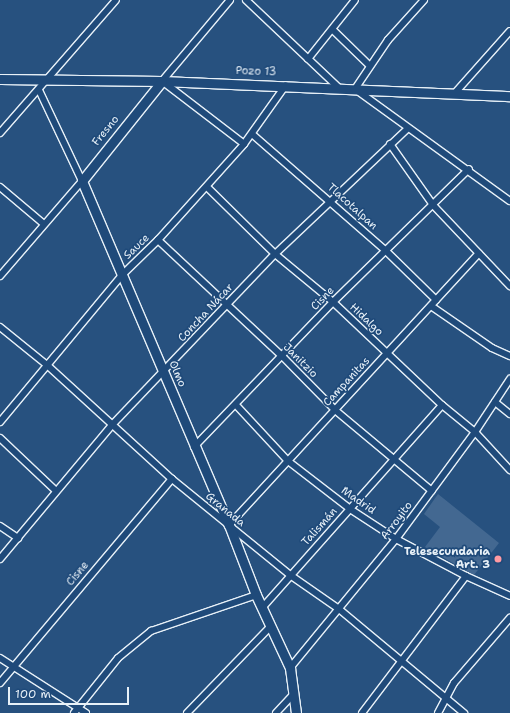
<!DOCTYPE html>
<meta charset="utf-8">
<style>
body{margin:0}
#map{position:relative;width:510px;height:713px;overflow:hidden;background:#27517f;font-family:"Shantell Sans",sans-serif}
div>[style]{position:absolute}
[style*='--x']{left:calc(var(--x)*1px);top:calc(var(--y)*1px);width:calc(var(--w)*1px);rotate:calc(var(--a)*1deg)}
.green>*{inset:0;background:#436891}
.roads{filter:drop-shadow(1px 0 #e8f1f8) drop-shadow(-1px 0 #e8f1f8) drop-shadow(0 1px #e8f1f8) drop-shadow(0 -1px #e8f1f8)}
.street>*{height:6px;margin:-3px;padding:0 3px;transform-origin:3px;border-radius:3px;background:#1f4a7a}
.secondary>*{height:9px;margin:-4.5px;padding:0 4.5px;transform-origin:4.5px;border-radius:4.5px;background:#1f4a7a}
.dots>*{width:11px;height:11px;translate:-50% -50%;box-sizing:border-box;border:2px solid #1f4a7a;border-radius:50%}
span{translate:-50% -50%;white-space:nowrap;text-align:center;line-height:1.15;-webkit-text-stroke:3.5px #1f4a7a;paint-order:stroke}
.street-label{font-size:11px;color:#e8f1f8}
.poi-label{font-size:11px;color:#e8f1f8;font-weight:700}
.right{translate:-100% -50%;text-align:right}
.scale{position:absolute;left:8px;top:687px;width:121px;height:18px;box-sizing:border-box;border:2px solid #e8f1f8;border-top:0;padding-left:5px;font-size:12px;line-height:14px;white-space:nowrap;color:#e8f1f8;-webkit-text-stroke:3px #1f4a7a;paint-order:stroke}
</style>
<div id="map">
<div class="green">
<i style="clip-path:polygon(438px 494px,499px 543px,474px 575px,425px 547px,440px 527px,424px 514px)"></i>
</div>
<div class="roads">
<div class="street">
<i style="--x:230;--y:0;--w:106;--a:130"></i>
<i style="--x:162;--y:81;--w:103;--a:37.5"></i>
<i style="--x:246;--y:0;--w:128;--a:43.4"></i>
<i style="--x:424;--y:0;--w:54;--a:132"></i>
<i style="--x:388;--y:40;--w:59;--a:124"></i>
<i style="--x:355;--y:89;--w:191;--a:35.9"></i>
<i style="--x:333;--y:30;--w:50;--a:44.2"></i>
<i style="--x:308;--y:59;--w:75;--a:-51.5"></i>
<i style="--x:454;--y:94;--w:84;--a:-48.4"></i>
<i style="--x:0;--y:133;--w:176;--a:-48.9"></i>
<i style="--x:252;--y:134;--w:178;--a:41.1"></i>
<i style="--x:386;--y:251;--w:70;--a:44.4"></i>
<i style="--x:390;--y:144;--w:75;--a:54.8"></i>
<i style="--x:433;--y:205;--w:112;--a:46.5"></i>
<i style="--x:0;--y:187;--w:57;--a:40.1"></i>
<i style="--x:207;--y:187;--w:95;--a:44.6"></i>
<i style="--x:275;--y:254;--w:75;--a:39.6"></i>
<i style="--x:333;--y:302;--w:150;--a:43.4"></i>
<i style="--x:442;--y:405;--w:43;--a:39.3"></i>
<i style="--x:475;--y:432;--w:52;--a:47.4"></i>
<i style="--x:158;--y:240;--w:170;--a:43.1"></i>
<i style="--x:282;--y:356;--w:76;--a:45.5"></i>
<i style="--x:335;--y:410;--w:126;--a:39.9"></i>
<i style="--x:0;--y:276;--w:125;--a:-49.2"></i>
<i style="--x:82;--y:181;--w:101;--a:-115.3"></i>
<i style="--x:431;--y:306;--w:74;--a:34.5"></i>
<i style="--x:492;--y:348;--w:20;--a:24"></i>
<i style="--x:0;--y:327;--w:60;--a:39"></i>
<i style="--x:47;--y:365;--w:169;--a:42.4"></i>
<i style="--x:172;--y:479;--w:152;--a:39.1"></i>
<i style="--x:290;--y:575;--w:60;--a:34.8"></i>
<i style="--x:339;--y:609;--w:163;--a:39.8"></i>
<i style="--x:495;--y:402;--w:19;--a:39"></i>
<i style="--x:236;--y:405;--w:76;--a:47.1"></i>
<i style="--x:288;--y:461;--w:78;--a:37.7"></i>
<i style="--x:350;--y:509;--w:55;--a:33.1"></i>
<i style="--x:396;--y:539;--w:79;--a:27.9"></i>
<i style="--x:466;--y:576;--w:48;--a:24.4"></i>
<i style="--x:0;--y:422;--w:190;--a:-50.3"></i>
<i style="--x:121;--y:276;--w:52;--a:-44.2"></i>
<i style="--x:158;--y:240;--w:129;--a:-48.1"></i>
<i style="--x:244;--y:144;--w:72;--a:-54.6"></i>
<i style="--x:0;--y:438;--w:77;--a:43.4"></i>
<i style="--x:194;--y:447;--w:201;--a:-46.2"></i>
<i style="--x:333;--y:302;--w:190;--a:-44.4"></i>
<i style="--x:229;--y:525;--w:369;--a:-47.4"></i>
<i style="--x:0;--y:526;--w:22;--a:34"></i>
<i style="--x:0;--y:559;--w:175;--a:-50.1"></i>
<i style="--x:112;--y:425;--w:236;--a:-46.4"></i>
<i style="--x:275;--y:254;--w:182;--a:-43.4"></i>
<i style="--x:262;--y:608;--w:271;--a:-48.4"></i>
<i style="--x:0;--y:658;--w:102;--a:32.6"></i>
<i style="--x:290;--y:668;--w:167;--a:-50.6"></i>
<i style="--x:396;--y:539;--w:133;--a:-53.6"></i>
<i style="--x:475;--y:432;--w:64;--a:-56.6"></i>
<i style="--x:0;--y:683;--w:267;--a:-49.9"></i>
<i style="--x:74;--y:713;--w:70;--a:-51.3"></i>
<i style="--x:118;--y:658;--w:43;--a:-39.3"></i>
<i style="--x:151;--y:631;--w:111;--a:-18.9"></i>
<i style="--x:187;--y:713;--w:120;--a:-46"></i>
<i style="--x:276;--y:713;--w:26;--a:-47"></i>
<i style="--x:362;--y:713;--w:172;--a:-52.8"></i>
<i style="--x:438;--y:713;--w:34;--a:-62"></i>
<i style="--x:454;--y:683;--w:86;--a:-49.3"></i>
</div>
<div class="secondary">
<i style="--x:0;--y:79;--w:162;--a:0.7"></i>
<i style="--x:162;--y:81;--w:348;--a:2.5"></i>
<i style="--x:162;--y:81;--w:128;--a:128.7"></i>
<i style="--x:82;--y:181;--w:374;--a:66.9"></i>
<i style="--x:229;--y:525;--w:75;--a:68.9"></i>
<i style="--x:256;--y:595;--w:81;--a:65"></i>
<i style="--x:290;--y:668;--w:45;--a:82.4"></i>
</div>
</div>
<div class="dots">
<i style="left:498px;top:559px;background:#ff9aa2"></i>
</div>
<div class="street-label">
<span style="left:256px;top:72px;rotate:2deg">Pozo 13</span>
<span style="left:106px;top:131px;rotate:-51deg">Fresno</span>
<span style="left:352px;top:207px;rotate:42deg">Tlacotalpan</span>
<span style="left:137px;top:247px;rotate:-44deg">Sauce</span>
<span style="left:323px;top:299px;rotate:-46deg">Cisne</span>
<span style="left:206px;top:313px;rotate:-47deg">Concha Nácar</span>
<span style="left:366px;top:320px;rotate:44deg">Hidalgo</span>
<span style="left:300px;top:361px;rotate:45deg">Janitzio</span>
<span style="left:177px;top:374px;rotate:67deg">Olmo</span>
<span style="left:347px;top:382px;rotate:-47deg">Campanitas</span>
<span style="left:358px;top:501px;rotate:35deg">Madrid</span>
<span style="left:225px;top:510px;rotate:39deg">Granada</span>
<span style="left:397px;top:521px;rotate:-53deg">Arroyito</span>
<span style="left:320px;top:527px;rotate:-48deg">Talismán</span>
<span style="left:78px;top:574px;rotate:-50deg">Cisne</span>
</div>
<div class="poi-label">
<span class="right" style="left:490px;top:559px">Telesecundaria<br>Art. 3</span>
</div>
<div class="scale">100 m</div>
</div>
